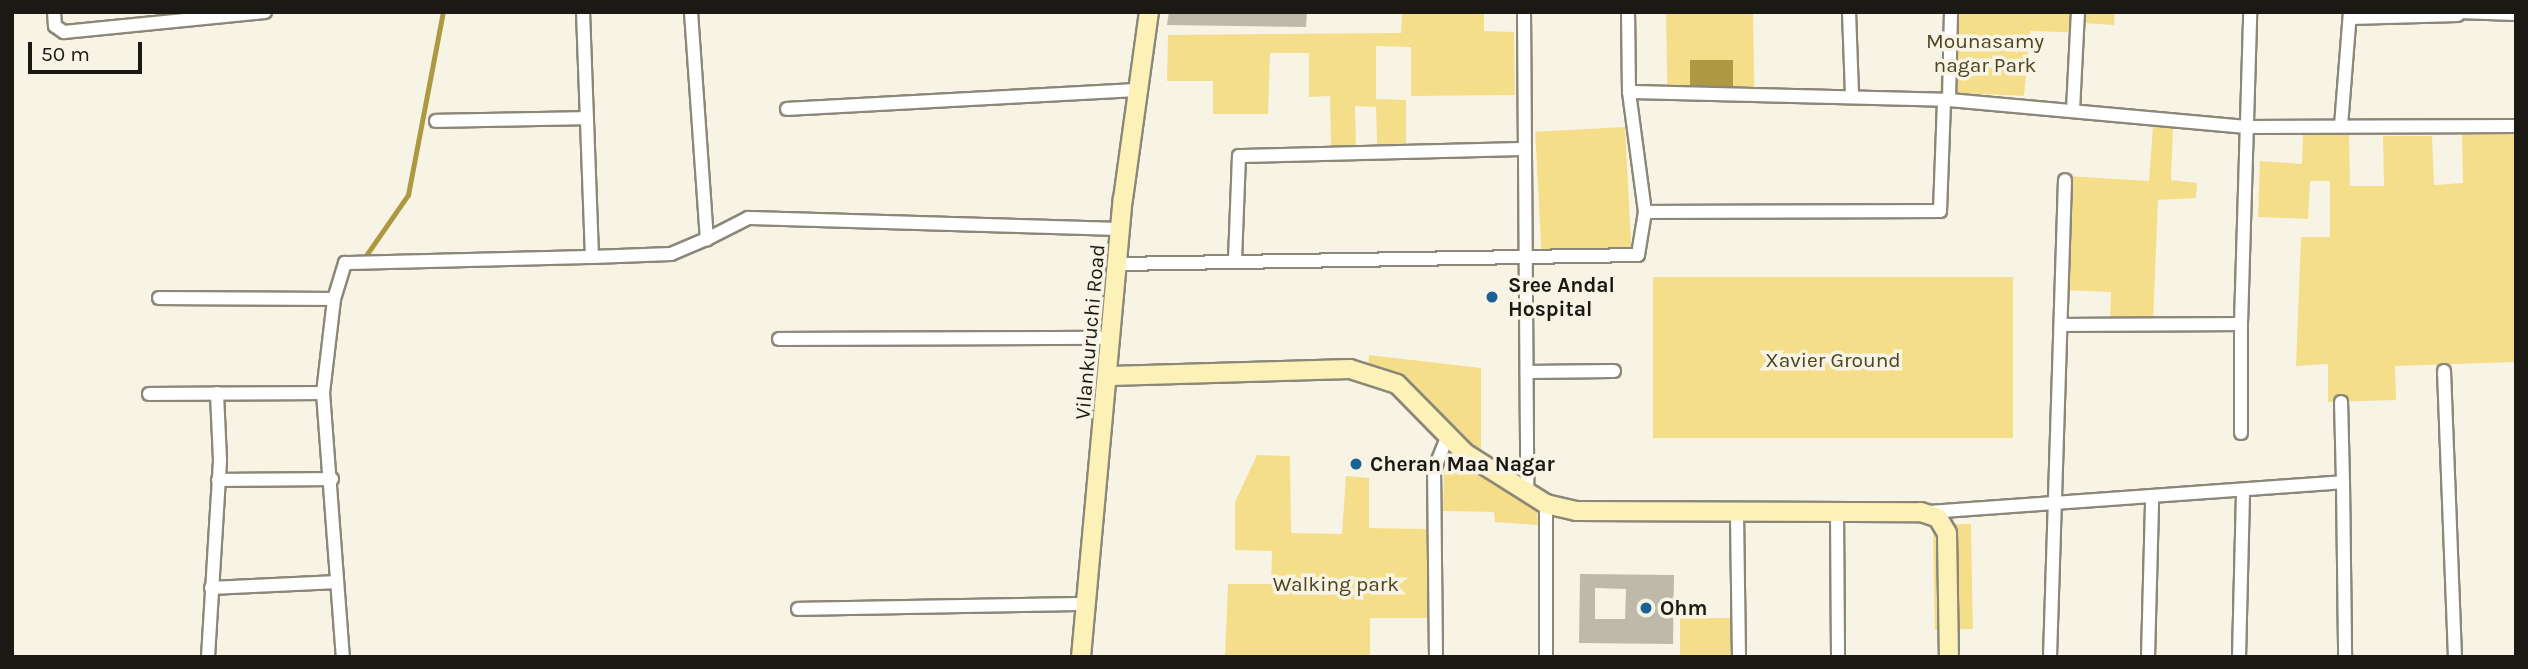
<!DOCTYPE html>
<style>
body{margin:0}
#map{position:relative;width:2528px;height:669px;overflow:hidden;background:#f8f4e5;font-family:Karla,sans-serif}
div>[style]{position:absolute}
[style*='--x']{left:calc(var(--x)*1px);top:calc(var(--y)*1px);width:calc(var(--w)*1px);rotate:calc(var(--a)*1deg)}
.green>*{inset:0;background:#f5de8a;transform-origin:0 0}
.water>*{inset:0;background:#ae9842;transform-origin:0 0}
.stream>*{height:4.5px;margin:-2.25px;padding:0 2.25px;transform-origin:2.25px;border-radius:2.25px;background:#ae9842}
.building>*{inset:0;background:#bdb9ab}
.roads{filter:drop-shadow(2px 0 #8b887a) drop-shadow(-2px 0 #8b887a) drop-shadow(0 2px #8b887a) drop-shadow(0 -2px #8b887a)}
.street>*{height:12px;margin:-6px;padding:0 6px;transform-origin:6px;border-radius:6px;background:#fff}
.secondary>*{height:18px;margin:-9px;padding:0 9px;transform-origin:9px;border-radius:9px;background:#fcf1b7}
.dots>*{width:19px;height:19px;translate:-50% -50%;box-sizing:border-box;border:4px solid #f8f4e5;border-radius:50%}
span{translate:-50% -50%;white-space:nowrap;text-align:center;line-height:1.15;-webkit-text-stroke:7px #f8f4e5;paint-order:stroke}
.park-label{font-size:21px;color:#4e441f}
.poi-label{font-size:21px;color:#1a1914;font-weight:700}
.left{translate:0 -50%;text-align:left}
.street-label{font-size:21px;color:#1a1914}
.frame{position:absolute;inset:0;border:14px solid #1a1914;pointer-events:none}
.scale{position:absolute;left:28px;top:42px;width:114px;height:32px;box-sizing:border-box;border:4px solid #1a1914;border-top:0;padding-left:9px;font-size:21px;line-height:24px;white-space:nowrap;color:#1a1914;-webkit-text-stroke:5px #f8f4e5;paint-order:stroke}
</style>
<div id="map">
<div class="green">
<i style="clip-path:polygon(1402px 12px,1484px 12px,1484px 31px,1514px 32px,1515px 95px,1411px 96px,1411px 47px,1376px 46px,1376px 99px,1406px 100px,1406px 144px,1377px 144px,1376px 107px,1355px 106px,1356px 146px,1331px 146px,1330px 96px,1309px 97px,1309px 53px,1270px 53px,1268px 114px,1213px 114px,1213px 81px,1167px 81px,1168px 35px,1401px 33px)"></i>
<i style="left:1753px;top:12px;width:77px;height:87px;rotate:89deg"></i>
<i style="clip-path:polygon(1945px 12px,2115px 12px,2114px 25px,2083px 23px,2082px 33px,2030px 31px,2024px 96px,1940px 92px)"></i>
<i style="clip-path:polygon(2153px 126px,2173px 127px,2171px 180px,2197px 183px,2196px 198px,2158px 200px,2153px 323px,2110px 321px,2111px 292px,2064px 290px,2067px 176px,2149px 181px)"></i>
<i style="left:1625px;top:127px;width:123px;height:90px;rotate:87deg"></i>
<i style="clip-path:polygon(2303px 134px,2349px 135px,2350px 186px,2384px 186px,2383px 136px,2432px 136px,2434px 185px,2463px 183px,2462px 134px,2516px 134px,2516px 362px,2395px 366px,2396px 400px,2328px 402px,2328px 364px,2296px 366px,2301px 237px,2330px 237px,2330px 181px,2310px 181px,2308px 219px,2258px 217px,2260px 161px,2302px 164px)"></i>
<i style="left:2013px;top:277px;width:161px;height:360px;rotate:90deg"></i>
<i style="clip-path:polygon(1369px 355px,1481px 368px,1481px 455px,1368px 368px)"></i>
<i style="clip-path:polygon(1257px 455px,1290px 456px,1291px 533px,1342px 534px,1346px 476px,1369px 478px,1369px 528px,1429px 529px,1428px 618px,1370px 618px,1370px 657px,1225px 657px,1228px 584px,1271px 584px,1272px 551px,1235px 550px,1235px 502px)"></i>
<i style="clip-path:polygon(1454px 458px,1537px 509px,1538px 525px,1495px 522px,1494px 512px,1443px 511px,1444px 471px)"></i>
<i style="left:1971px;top:524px;width:105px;height:38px;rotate:89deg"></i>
<i style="clip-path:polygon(1680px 618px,1731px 618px,1732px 657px,1556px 657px,1680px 655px)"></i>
</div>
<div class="water">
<i style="left:1733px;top:60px;width:26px;height:43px;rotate:90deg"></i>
</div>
<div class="stream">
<i style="--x:365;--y:257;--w:75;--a:-55.3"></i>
<i style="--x:408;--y:195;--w:186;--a:-79.2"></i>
</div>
<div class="building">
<i style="clip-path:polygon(1169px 12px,1307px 12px,1306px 27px,1167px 25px)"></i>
<i style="clip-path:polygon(evenodd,1580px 574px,1674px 575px,1673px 644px,1579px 643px,1580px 574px,1595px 588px,1626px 589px,1625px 619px,1595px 619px,1595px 588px)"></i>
</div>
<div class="roads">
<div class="street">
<i style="--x:54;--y:12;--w:14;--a:86"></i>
<i style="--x:55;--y:26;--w:11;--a:34"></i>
<i style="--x:64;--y:32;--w:202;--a:-5.7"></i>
<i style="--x:691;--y:12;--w:228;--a:86"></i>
<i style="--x:707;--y:239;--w:46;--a:-27.1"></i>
<i style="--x:748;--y:218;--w:374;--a:1.7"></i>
<i style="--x:1524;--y:12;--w:480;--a:89.6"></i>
<i style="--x:1849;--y:12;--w:83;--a:87.9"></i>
<i style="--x:2458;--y:12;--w:58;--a:2"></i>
<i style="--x:2350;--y:18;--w:108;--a:-1.6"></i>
<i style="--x:1629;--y:92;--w:320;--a:1.4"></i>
<i style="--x:1949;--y:100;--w:296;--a:5.2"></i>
<i style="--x:2244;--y:127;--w:272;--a:-0.2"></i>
<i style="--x:1949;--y:100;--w:88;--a:-88.7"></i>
<i style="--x:787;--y:109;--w:353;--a:-3.1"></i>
<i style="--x:2073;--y:110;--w:98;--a:-87.1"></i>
<i style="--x:436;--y:121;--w:151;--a:-1.1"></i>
<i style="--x:2341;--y:126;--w:114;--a:-85.5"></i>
<i style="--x:1645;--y:212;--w:295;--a:-0.2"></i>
<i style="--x:1940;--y:211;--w:111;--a:-87.9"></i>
<i style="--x:592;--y:257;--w:79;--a:-2.2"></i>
<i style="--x:671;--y:254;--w:39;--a:-23"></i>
<i style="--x:1235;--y:260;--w:104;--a:-87.8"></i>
<i style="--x:1239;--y:156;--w:286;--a:-1.4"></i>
<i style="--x:1119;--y:264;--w:519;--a:-0.99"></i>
<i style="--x:1638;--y:255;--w:44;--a:-80.8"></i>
<i style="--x:1645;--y:212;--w:121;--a:-97.6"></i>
<i style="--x:1629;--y:92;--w:80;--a:-90.7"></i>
<i style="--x:159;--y:298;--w:175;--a:0.3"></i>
<i style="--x:2061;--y:325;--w:180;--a:-0.3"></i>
<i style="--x:2241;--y:324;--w:312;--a:-88.3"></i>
<i style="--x:779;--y:339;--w:334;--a:-0.2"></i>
<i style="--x:2444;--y:371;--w:286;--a:87.8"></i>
<i style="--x:1528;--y:372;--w:86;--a:-0.7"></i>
<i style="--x:323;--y:393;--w:95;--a:-83.3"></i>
<i style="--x:334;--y:299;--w:38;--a:-73"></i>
<i style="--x:345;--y:263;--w:247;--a:-1.4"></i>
<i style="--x:592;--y:257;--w:245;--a:-92.1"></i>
<i style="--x:149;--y:394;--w:174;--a:-0.3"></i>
<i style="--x:323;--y:393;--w:265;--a:85.7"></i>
<i style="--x:2241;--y:433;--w:109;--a:-90"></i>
<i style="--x:218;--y:480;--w:114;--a:-0.5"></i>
<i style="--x:2343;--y:482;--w:175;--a:89.3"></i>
<i style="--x:1546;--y:504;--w:153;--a:90"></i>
<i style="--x:1837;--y:512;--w:145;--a:89.6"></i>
<i style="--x:1928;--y:512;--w:416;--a:-4.1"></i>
<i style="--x:2343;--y:482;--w:80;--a:-91.4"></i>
<i style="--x:1737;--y:514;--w:143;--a:89.2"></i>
<i style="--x:211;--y:588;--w:126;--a:-2.7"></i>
<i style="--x:798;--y:609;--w:288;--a:-1"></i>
<i style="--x:208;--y:657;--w:197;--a:-86.5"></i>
<i style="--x:220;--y:460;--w:67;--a:-92.6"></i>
<i style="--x:1436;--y:657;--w:187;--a:-90.6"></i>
<i style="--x:1434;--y:470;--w:35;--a:-68"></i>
<i style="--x:2050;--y:657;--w:477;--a:-88.2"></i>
<i style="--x:2148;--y:657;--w:158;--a:-88.5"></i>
<i style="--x:2239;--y:657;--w:164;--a:-88.6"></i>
</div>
<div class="secondary">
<i style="--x:1110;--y:376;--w:240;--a:-1.7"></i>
<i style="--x:1350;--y:369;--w:49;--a:17.7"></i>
<i style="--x:1397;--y:384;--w:97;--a:45.4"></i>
<i style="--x:1465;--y:453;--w:96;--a:32.2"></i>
<i style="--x:1546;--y:504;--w:31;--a:13"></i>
<i style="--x:1576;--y:511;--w:345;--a:0.2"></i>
<i style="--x:1921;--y:512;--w:18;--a:19"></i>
<i style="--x:1938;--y:518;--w:17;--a:59"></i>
<i style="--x:1947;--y:533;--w:124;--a:89.1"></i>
<i style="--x:1081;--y:657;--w:460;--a:-84.8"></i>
<i style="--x:1123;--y:199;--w:189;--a:-82.1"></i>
</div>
</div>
<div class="dots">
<i style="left:1492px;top:297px;background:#1a6296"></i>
<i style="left:1356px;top:464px;background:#1a6296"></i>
<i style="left:1646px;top:608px;background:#1a6296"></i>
</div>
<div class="park-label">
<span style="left:1985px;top:53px">Mounasamy<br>nagar Park</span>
<span style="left:1833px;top:360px">Xavier Ground</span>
<span style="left:1336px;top:584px">Walking park</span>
</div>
<div class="poi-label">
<span class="left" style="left:1508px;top:297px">Sree Andal<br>Hospital</span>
<span class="left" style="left:1370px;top:464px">Cheran Maa Nagar</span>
<span class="left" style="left:1660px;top:608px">Ohm</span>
</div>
<div class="street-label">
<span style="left:1090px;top:332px;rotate:-85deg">Vilankuruchi Road</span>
</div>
<div class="frame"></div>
<div class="scale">50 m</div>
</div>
